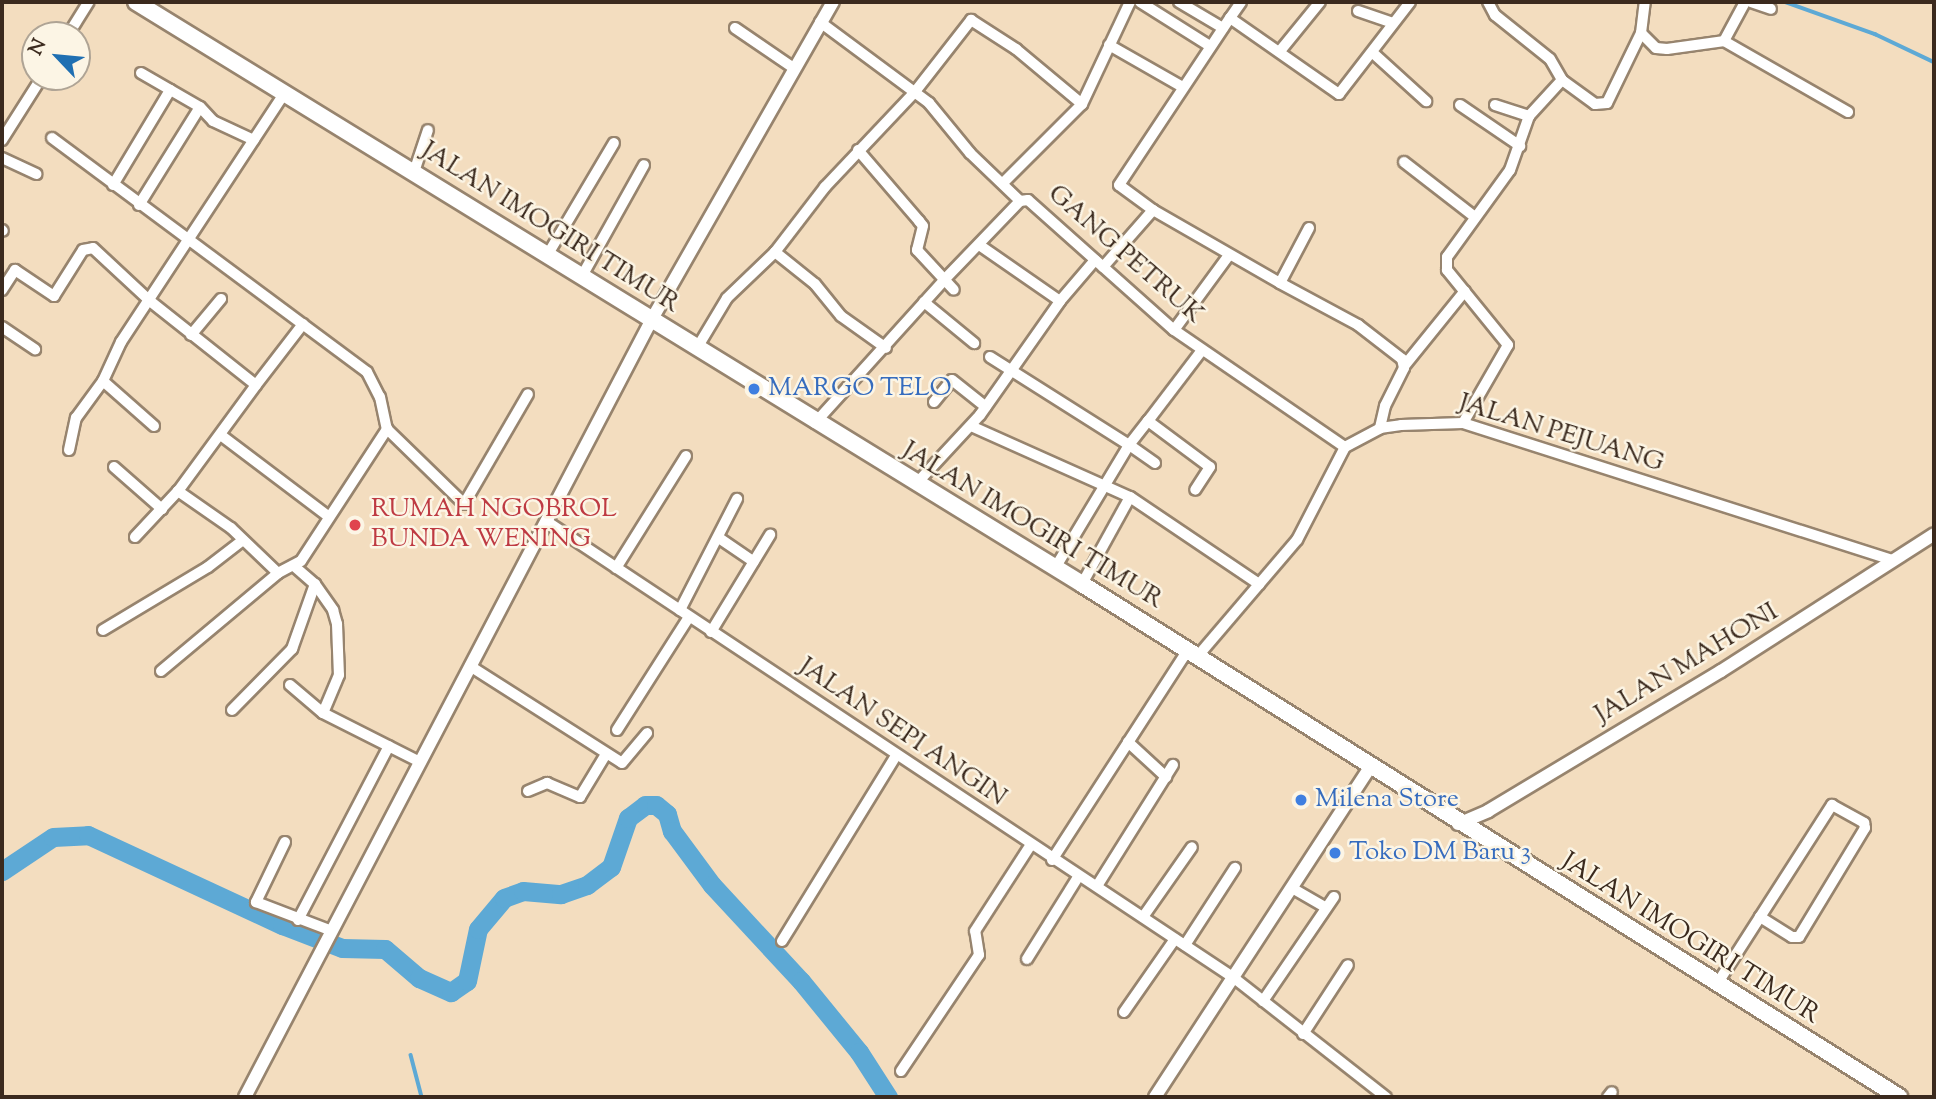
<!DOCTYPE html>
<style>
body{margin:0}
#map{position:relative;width:1936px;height:1099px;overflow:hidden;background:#f3ddbf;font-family:"Sorts Mill Goudy",serif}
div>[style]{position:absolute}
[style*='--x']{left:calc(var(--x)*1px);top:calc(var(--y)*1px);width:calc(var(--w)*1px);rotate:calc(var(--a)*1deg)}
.stream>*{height:3.5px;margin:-1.75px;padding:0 1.75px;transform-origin:1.75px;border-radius:1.75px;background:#5da9d5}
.river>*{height:19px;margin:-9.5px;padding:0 9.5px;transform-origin:9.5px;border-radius:9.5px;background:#5da9d5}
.roads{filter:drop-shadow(2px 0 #97846e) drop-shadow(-2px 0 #97846e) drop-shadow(0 2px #97846e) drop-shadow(0 -2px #97846e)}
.minor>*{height:10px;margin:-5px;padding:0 5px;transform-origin:5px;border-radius:5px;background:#fff}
.tertiary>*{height:12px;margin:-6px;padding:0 6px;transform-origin:6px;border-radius:6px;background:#fff}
.primary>*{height:16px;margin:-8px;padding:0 8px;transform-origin:8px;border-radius:8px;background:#fff}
.dots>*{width:19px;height:19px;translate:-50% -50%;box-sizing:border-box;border:4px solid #fcf5e5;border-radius:50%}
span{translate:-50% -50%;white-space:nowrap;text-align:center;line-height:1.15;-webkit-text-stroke:5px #fcf5e5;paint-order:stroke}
.street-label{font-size:26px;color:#3b2a1e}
.shop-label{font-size:26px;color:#366cbe}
.left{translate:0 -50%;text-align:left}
.health-label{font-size:26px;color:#be3a42}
.frame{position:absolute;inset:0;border:4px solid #3b2a1e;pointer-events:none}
.north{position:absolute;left:21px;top:21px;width:70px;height:70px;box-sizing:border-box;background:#fcf5e5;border:2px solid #afa495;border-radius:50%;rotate:296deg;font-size:19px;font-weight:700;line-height:28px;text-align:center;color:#3b2a1e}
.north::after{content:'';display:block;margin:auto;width:24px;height:32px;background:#1f6fb2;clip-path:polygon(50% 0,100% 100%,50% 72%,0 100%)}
</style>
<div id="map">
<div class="stream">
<i style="--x:1785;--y:2;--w:96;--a:19.6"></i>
<i style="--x:1875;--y:34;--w:65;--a:25.4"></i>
<i style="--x:411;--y:1055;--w:43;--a:75.3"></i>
</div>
<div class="river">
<i style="--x:2;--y:871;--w:61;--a:-33.7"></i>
<i style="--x:53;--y:837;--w:35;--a:-3"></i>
<i style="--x:88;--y:835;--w:214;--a:24.9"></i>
<i style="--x:282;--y:925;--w:64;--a:21"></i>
<i style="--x:342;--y:948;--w:43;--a:1.3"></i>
<i style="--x:385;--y:949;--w:45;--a:40.5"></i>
<i style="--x:419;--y:978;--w:35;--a:24"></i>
<i style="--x:451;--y:992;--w:19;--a:-35"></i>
<i style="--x:467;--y:981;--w:53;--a:-78.1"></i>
<i style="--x:478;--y:929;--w:40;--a:-50"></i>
<i style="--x:504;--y:898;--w:20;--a:-20"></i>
<i style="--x:523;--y:891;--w:38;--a:5"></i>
<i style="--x:561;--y:894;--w:28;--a:-19"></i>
<i style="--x:587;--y:885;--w:30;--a:-37"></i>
<i style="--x:611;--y:867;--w:52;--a:-70.9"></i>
<i style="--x:628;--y:818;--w:21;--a:-37"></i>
<i style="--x:645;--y:805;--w:11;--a:0"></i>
<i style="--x:656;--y:805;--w:14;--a:39"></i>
<i style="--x:667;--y:814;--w:18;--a:74"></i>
<i style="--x:672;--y:831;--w:67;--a:53.5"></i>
<i style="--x:712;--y:885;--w:131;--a:47.2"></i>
<i style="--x:801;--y:981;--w:92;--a:50.8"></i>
<i style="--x:859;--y:1052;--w:54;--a:57.2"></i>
</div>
<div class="roads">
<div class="minor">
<i style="--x:1140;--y:2;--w:83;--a:32.2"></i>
<i style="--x:1179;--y:2;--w:51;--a:30.6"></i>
<i style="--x:1488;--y:2;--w:15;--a:62"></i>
<i style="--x:1495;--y:15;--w:70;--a:38.7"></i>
<i style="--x:1550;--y:59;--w:24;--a:60"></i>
<i style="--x:1751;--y:2;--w:21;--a:19"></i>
<i style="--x:1358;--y:11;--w:37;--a:19"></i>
<i style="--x:1230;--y:18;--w:19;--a:-55"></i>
<i style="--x:820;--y:22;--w:136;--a:36.6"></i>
<i style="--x:929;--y:103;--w:65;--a:50.6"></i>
<i style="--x:970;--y:153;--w:69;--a:43.8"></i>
<i style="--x:735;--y:28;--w:69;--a:34.4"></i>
<i style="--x:1641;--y:33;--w:21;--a:45"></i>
<i style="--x:1656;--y:48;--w:11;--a:5"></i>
<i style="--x:1667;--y:49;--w:58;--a:-8"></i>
<i style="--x:1724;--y:41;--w:44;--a:-61.7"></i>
<i style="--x:68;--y:35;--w:39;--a:-58"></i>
<i style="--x:1724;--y:41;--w:143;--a:29.8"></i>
<i style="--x:1109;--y:45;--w:83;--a:29.7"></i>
<i style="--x:1280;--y:51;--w:63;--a:-50.8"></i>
<i style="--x:1373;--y:53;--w:72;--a:42.2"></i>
<i style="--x:141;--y:73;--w:68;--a:30"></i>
<i style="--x:200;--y:107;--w:19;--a:47"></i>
<i style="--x:213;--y:121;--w:45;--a:24.9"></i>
<i style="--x:1460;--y:105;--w:73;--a:34.3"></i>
<i style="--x:1495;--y:105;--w:36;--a:18"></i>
<i style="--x:52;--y:138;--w:392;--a:36.6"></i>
<i style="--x:367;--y:372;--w:28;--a:63"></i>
<i style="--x:380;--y:397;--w:33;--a:78"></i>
<i style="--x:387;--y:429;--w:107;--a:44.2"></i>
<i style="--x:464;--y:504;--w:127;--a:-59.8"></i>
<i style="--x:2;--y:140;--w:75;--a:-57.6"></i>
<i style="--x:858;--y:150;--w:94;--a:49.3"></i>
<i style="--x:919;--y:221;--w:6;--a:51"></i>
<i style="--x:923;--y:226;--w:25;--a:104"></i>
<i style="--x:917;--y:250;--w:54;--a:47.2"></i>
<i style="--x:2;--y:158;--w:38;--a:25"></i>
<i style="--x:1404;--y:162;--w:90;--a:37.8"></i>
<i style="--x:414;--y:172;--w:44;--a:-71.6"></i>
<i style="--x:1004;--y:182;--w:110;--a:-45"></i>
<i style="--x:1082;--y:104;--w:113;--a:-64.8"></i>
<i style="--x:113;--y:185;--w:111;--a:-59"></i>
<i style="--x:139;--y:205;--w:115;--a:-58.1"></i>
<i style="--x:1309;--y:228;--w:62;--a:117.8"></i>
<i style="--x:1280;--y:283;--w:146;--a:-150.1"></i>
<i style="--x:1153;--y:210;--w:42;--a:-143.7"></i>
<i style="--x:1119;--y:185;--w:201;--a:-56.4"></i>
<i style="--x:1230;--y:18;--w:133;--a:34.9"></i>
<i style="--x:1339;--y:94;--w:116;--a:-52.3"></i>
<i style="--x:2;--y:230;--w:1;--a:45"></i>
<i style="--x:775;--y:252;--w:51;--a:38.7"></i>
<i style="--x:815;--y:284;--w:41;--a:50.9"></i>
<i style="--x:841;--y:316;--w:55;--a:35.4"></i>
<i style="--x:548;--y:254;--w:129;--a:-59.3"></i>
<i style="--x:1103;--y:267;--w:76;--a:-48.7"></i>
<i style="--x:582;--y:276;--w:127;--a:-60.8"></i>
<i style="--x:1280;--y:283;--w:89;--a:28.3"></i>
<i style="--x:1358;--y:325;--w:56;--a:37.7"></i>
<i style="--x:1402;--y:359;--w:9;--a:77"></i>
<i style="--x:1404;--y:368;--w:42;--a:116.6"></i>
<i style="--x:1385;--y:406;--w:23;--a:103"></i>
<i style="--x:2;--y:290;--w:24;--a:-57"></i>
<i style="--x:15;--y:270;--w:47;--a:33.7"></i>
<i style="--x:54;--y:296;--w:54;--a:-57.8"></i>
<i style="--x:83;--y:250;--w:10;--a:-11"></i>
<i style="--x:93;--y:248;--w:78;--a:42.9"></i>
<i style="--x:150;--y:301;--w:135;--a:38.4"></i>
<i style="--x:256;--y:385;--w:132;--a:126.3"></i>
<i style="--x:178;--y:491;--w:63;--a:133.1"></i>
<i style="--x:1060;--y:301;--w:54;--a:-49.5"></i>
<i style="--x:924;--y:302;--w:65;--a:39.4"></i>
<i style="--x:2;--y:327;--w:40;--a:34"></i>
<i style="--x:1174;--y:330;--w:93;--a:-53.7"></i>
<i style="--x:191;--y:335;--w:47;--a:-50.2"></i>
<i style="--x:697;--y:348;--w:58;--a:-59"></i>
<i style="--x:727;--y:298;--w:66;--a:-43.8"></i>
<i style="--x:775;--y:252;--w:82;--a:-52.4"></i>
<i style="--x:825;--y:187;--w:129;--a:-46.6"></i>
<i style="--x:914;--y:93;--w:93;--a:-52"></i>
<i style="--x:971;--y:20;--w:54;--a:32.8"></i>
<i style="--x:1016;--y:49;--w:86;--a:39.8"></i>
<i style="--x:990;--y:357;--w:165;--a:32.3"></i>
<i style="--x:1129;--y:445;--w:144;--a:121"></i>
<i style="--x:1405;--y:365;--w:95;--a:-51"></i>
<i style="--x:103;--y:381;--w:68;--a:41.4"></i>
<i style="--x:256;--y:385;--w:77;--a:-52.4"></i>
<i style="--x:934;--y:402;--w:28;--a:-51"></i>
<i style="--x:952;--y:380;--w:43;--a:38.5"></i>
<i style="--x:1148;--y:421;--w:89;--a:-52.7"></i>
<i style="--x:815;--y:423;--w:193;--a:-47.9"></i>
<i style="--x:944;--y:280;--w:110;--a:-46.1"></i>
<i style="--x:1020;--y:201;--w:8;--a:-7"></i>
<i style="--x:1028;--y:200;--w:195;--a:41.7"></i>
<i style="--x:1174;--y:330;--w:207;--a:34.4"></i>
<i style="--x:1463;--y:423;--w:90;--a:-60"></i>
<i style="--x:1508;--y:345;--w:97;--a:-129.1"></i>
<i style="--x:1447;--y:270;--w:13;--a:-90"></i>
<i style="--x:1447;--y:257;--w:107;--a:-54.1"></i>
<i style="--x:1510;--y:170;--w:57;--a:-70.6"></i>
<i style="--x:1529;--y:116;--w:49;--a:-47.5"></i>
<i style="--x:1562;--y:80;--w:41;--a:36"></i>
<i style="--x:1595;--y:104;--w:12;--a:-5"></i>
<i style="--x:1607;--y:103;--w:78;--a:-64.1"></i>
<i style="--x:1641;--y:33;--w:31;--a:-83"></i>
<i style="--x:971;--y:426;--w:174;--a:24.1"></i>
<i style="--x:1130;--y:497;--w:156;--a:34"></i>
<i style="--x:222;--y:436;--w:134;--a:37.1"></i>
<i style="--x:69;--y:450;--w:33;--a:-78"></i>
<i style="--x:76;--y:418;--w:46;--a:-53.9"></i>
<i style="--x:103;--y:381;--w:43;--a:-65.2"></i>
<i style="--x:121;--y:342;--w:297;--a:-56.7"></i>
<i style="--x:1155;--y:463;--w:32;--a:-145"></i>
<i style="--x:1129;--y:445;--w:31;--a:-52"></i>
<i style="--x:1148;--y:421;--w:77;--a:36.6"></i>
<i style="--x:1210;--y:467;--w:27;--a:123"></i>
<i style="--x:114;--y:467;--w:64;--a:41.2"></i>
<i style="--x:916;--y:484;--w:94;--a:-47.2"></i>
<i style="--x:980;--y:415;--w:139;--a:-54.9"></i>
<i style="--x:1060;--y:301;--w:98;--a:-145.3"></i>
<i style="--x:546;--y:521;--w:826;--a:33.59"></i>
<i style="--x:1234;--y:978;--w:193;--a:38.1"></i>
<i style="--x:719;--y:538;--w:42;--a:34.4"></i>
<i style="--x:294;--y:566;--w:28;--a:41"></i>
<i style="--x:315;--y:584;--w:32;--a:55"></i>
<i style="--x:333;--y:610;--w:15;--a:74"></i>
<i style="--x:337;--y:624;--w:51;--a:87.8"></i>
<i style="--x:339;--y:675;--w:41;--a:112.8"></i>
<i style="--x:323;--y:713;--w:109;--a:26.8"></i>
<i style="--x:616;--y:568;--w:132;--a:-58"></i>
<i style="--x:278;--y:573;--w:26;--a:-28"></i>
<i style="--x:301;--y:561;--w:158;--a:-56.9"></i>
<i style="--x:1082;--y:584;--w:99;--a:-61.1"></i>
<i style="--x:680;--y:610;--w:125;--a:-62.8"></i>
<i style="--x:103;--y:630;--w:122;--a:-31"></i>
<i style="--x:208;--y:567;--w:44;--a:-37.6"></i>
<i style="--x:711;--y:632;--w:114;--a:-58.7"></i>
<i style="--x:1197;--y:657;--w:154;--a:-49.5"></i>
<i style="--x:1297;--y:540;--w:105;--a:-62.7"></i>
<i style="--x:1345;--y:447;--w:40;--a:-28"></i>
<i style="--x:1380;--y:428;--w:21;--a:-8"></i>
<i style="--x:1401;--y:425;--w:62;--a:-1.8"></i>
<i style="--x:1463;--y:423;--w:449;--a:17.7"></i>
<i style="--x:470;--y:666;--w:180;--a:32.5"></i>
<i style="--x:622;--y:763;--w:39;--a:-50"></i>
<i style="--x:161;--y:671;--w:153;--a:-39.9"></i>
<i style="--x:278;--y:573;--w:65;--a:-136.2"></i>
<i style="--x:231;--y:528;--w:65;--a:-145.1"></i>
<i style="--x:290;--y:685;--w:43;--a:40.3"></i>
<i style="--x:232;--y:710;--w:86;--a:-45.5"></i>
<i style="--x:292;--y:649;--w:69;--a:-70.5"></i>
<i style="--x:617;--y:730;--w:134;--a:-57.5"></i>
<i style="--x:1128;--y:742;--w:52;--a:42.6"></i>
<i style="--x:528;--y:791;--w:21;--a:-23"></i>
<i style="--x:547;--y:783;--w:36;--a:23"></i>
<i style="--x:580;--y:797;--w:50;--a:-58.8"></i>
<i style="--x:285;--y:842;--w:67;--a:115.8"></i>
<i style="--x:256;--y:902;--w:81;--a:20.9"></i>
<i style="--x:1052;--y:860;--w:249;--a:-57.1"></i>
<i style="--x:1097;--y:886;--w:143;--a:-57.9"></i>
<i style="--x:1292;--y:888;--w:39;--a:30"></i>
<i style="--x:1143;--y:917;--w:85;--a:-55"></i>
<i style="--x:298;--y:920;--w:196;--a:-62.4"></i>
<i style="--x:782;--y:941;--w:217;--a:-58.4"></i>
<i style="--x:1185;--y:945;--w:92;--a:-57"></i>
<i style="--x:1027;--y:959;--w:97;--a:-58.1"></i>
<i style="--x:1717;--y:984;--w:213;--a:-57.3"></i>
<i style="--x:1832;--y:805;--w:37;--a:29"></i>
<i style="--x:1864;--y:823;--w:5;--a:79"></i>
<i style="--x:1865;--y:828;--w:127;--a:121.2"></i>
<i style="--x:1799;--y:937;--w:7;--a:180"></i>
<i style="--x:1792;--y:937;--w:38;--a:-148"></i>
<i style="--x:1263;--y:1001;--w:126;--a:-55.7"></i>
<i style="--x:1124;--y:1012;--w:89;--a:-55.1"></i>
<i style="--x:1303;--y:1034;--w:82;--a:-56.9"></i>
<i style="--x:901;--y:1071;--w:140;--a:-56.1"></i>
<i style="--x:979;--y:955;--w:24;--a:-99"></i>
<i style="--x:975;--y:931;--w:101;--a:-57.1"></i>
<i style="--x:1608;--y:1097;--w:6;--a:-51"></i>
</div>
<div class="tertiary">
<i style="--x:1458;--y:824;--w:33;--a:-23"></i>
<i style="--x:1488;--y:811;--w:272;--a:-31"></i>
<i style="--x:1721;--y:671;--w:253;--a:-32.7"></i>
<i style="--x:245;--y:1097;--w:878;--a:-62.38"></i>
<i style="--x:652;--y:319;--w:365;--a:-60.3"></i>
<i style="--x:1155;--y:1097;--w:394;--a:-56.9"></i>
</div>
<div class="primary">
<i style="--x:136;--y:2;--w:1111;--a:31.6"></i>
<i style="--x:1082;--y:584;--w:965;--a:32.12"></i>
</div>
</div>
<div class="dots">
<i style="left:754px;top:389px;background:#3f7fe0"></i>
<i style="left:355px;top:525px;background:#e0444e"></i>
<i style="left:1301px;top:800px;background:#3f7fe0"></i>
<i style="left:1335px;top:853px;background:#3f7fe0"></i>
</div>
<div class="street-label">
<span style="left:550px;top:228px;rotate:32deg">JALAN IMOGIRI TIMUR</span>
<span style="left:1125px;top:255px;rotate:41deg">GANG PETRUK</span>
<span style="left:1561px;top:434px;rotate:17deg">JALAN PEJUANG</span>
<span style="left:1032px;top:526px;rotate:31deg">JALAN IMOGIRI TIMUR</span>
<span style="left:1687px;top:664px;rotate:-31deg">JALAN MAHONI</span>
<span style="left:902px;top:733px;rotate:34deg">JALAN SEPI ANGIN</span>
<span style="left:1690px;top:939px;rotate:32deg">JALAN IMOGIRI TIMUR</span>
</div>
<div class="shop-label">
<span class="left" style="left:768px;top:389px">MARGO TELO</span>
<span class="left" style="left:1315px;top:800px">Milena Store</span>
<span class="left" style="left:1349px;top:853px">Toko DM Baru 3</span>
</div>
<div class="health-label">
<span class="left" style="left:371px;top:525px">RUMAH NGOBROL<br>BUNDA WENING</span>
</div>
<div class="frame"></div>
<div class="north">N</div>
</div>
